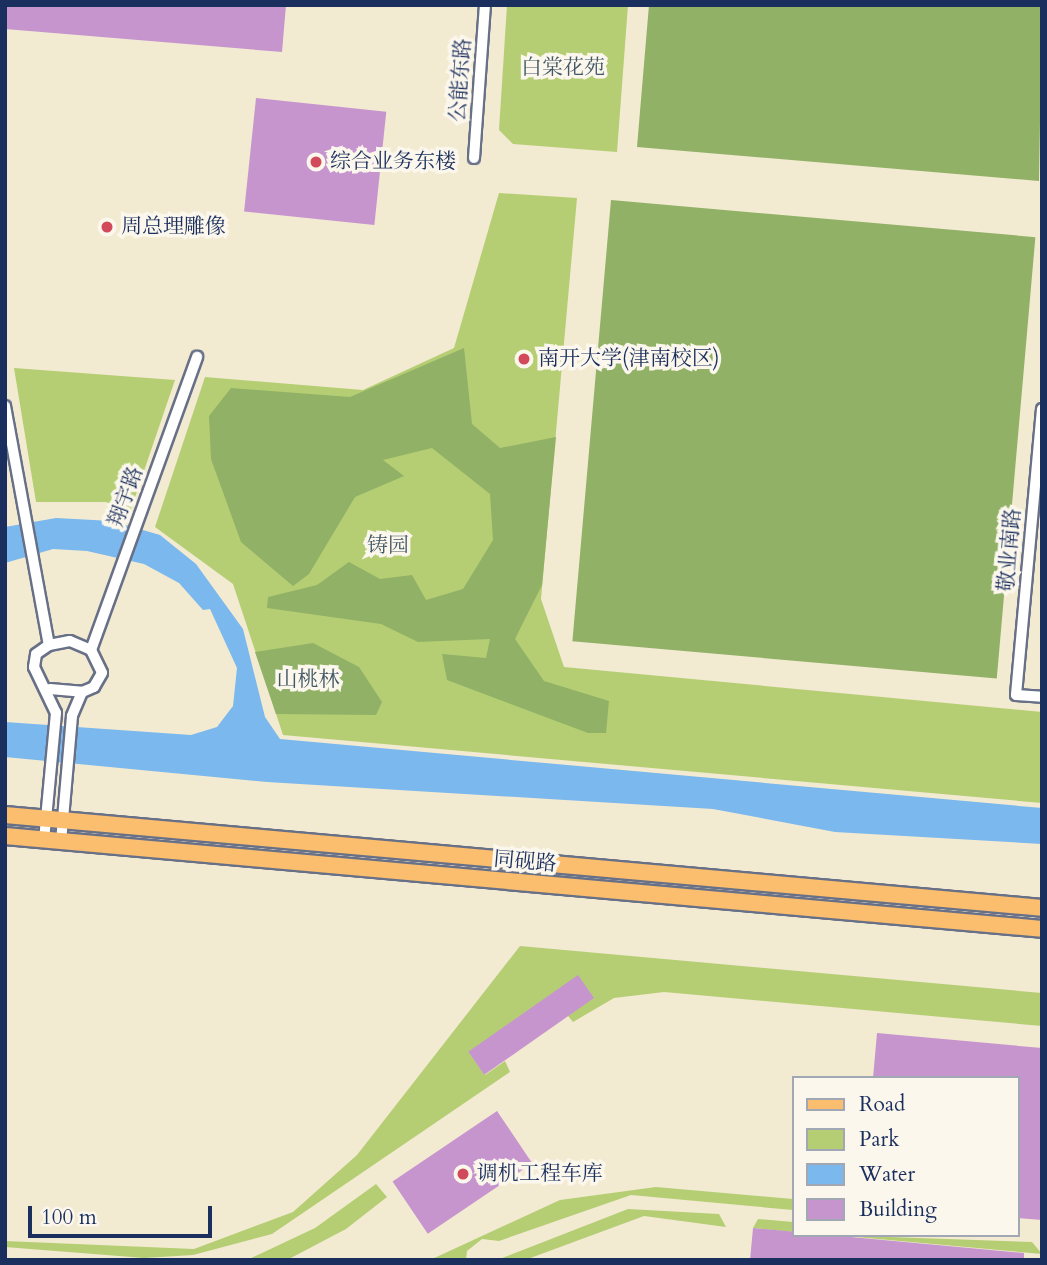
<!DOCTYPE html>
<meta charset="utf-8">
<style>
body{margin:0}
#map{position:relative;width:1047px;height:1265px;overflow:hidden;background:#f3ead2;font-family:Cardo,"Noto Serif SC",serif}
div>[style]{position:absolute}
[style*='--x']{left:calc(var(--x)*1px);top:calc(var(--y)*1px);width:calc(var(--w)*1px);rotate:calc(var(--a)*1deg)}
.green>*{inset:0;background:#b5ce74}
.forest>*{inset:0;background:#90b166;transform-origin:0 0}
.water>*{inset:0;background:#7ab8ed}
.building>*{inset:0;background:#c695ce;transform-origin:0 0}
.roads{filter:drop-shadow(2px 0 #677087) drop-shadow(-2px 0 #677087) drop-shadow(0 2px #677087) drop-shadow(0 -2px #677087)}
.street>*{height:10px;margin:-5px;padding:0 5px;transform-origin:5px;border-radius:5px;background:#fff}
.primary>*{height:16px;margin:-8px;padding:0 8px;transform-origin:8px;border-radius:8px;background:#fabe6e}
.dots>*{width:19px;height:19px;translate:-50% -50%;box-sizing:border-box;border:4px solid #fbf7ec;border-radius:50%}
span{translate:-50% -50%;white-space:nowrap;text-align:center;line-height:1.15;-webkit-text-stroke:7px #fbf7ec;paint-order:stroke}
.park-label{font-size:21px;color:#425764}
.street-label{font-size:21px;color:#1b2f5e}
.poi-label{font-size:21px;color:#1b2f5e}
.left{translate:0 -50%;text-align:left}
.frame{position:absolute;inset:0;border:7px solid #1b2f5e;pointer-events:none}
.legend{position:absolute;left:792px;top:1076px;width:228px;height:161px;box-sizing:border-box;background:#fbf7ec;border:2px solid #a1a7b3;margin:0;padding:9px 12px;list-style:none;font-size:21px;color:#1b2f5e}
.legend li{display:flex;align-items:center;gap:14px;height:35px}
.legend b{width:35px;border:2px solid #a1a7b3}
.scale{position:absolute;left:28px;top:1206px;width:184px;height:32px;box-sizing:border-box;border:4px solid #1b2f5e;border-top:0;padding-left:9px;font-size:21px;line-height:24px;white-space:nowrap;color:#1b2f5e;-webkit-text-stroke:5px #fbf7ec;paint-order:stroke}
</style>
<div id="map">
<div class="green">
<i style="clip-path:polygon(507px 5px,628px 5px,617px 152px,513px 144px,499px 130px)"></i>
<i style="clip-path:polygon(499px 193px,577px 198px,541px 599px,564px 667px,1042px 712px,1042px 803px,283px 735px,233px 584px,155px 527px,205px 377px,363px 390px,454px 348px)"></i>
<i style="clip-path:polygon(14px 368px,175px 380px,130px 512px,106px 502px,36px 502px)"></i>
<i style="clip-path:polygon(520px 946px,1042px 993px,1042px 1026px,664px 992px,614px 998px,573px 1022px,568px 1016px,578px 976px,470px 1054px,485px 1075px,505px 1061px,510px 1072px,272px 1234px,193px 1255px,144px 1258px,5px 1247px,5px 1241px,194px 1249px,293px 1212px,357px 1155px)"></i>
<i style="clip-path:polygon(376px 1184px,387px 1197px,346px 1229px,287px 1260px,247px 1260px,315px 1228px)"></i>
<i style="clip-path:polygon(656px 1187px,793px 1199px,793px 1210px,631px 1195px,499px 1241px,482px 1239px,467px 1251px,466px 1260px,430px 1260px,560px 1200px)"></i>
<i style="clip-path:polygon(628px 1209px,719px 1214px,726px 1227px,644px 1216px,525px 1260px,497px 1260px)"></i>
<i style="clip-path:polygon(758px 1219px,793px 1222px,793px 1232px,753px 1228px)"></i>
<i style="clip-path:polygon(834px 1235px,1032px 1242px,1042px 1254px)"></i>
</div>
<div class="forest">
<i style="clip-path:polygon(649px 5px,1042px 5px,1039px 181px,637px 147px)"></i>
<i style="left:611px;top:200px;width:426px;height:443px;rotate:5deg"></i>
<i style="clip-path:polygon(464px 348px,472px 424px,500px 448px,556px 437px,542px 585px,515px 639px,544px 681px,609px 701px,606px 733px,588px 733px,447px 680px,442px 654px,486px 658px,490px 639px,418px 642px,381px 624px,267px 608px,268px 597px,317px 585px,349px 562px,380px 579px,412px 575px,426px 600px,463px 589px,493px 540px,490px 494px,432px 448px,383px 460px,404px 476px,355px 497px,309px 574px,293px 586px,241px 542px,211px 459px,209px 416px,231px 388px,350px 397px)"></i>
<i style="clip-path:polygon(313px 643px,359px 667px,382px 702px,376px 715px,276px 714px,255px 652px)"></i>
</div>
<div class="water">
<i style="clip-path:polygon(56px 518px,112px 521px,160px 535px,196px 564px,243px 629px,265px 717px,280px 739px,1042px 808px,1042px 844px,835px 832px,713px 809px,267px 782px,5px 757px,5px 722px,191px 735px,217px 727px,233px 706px,237px 668px,210px 609px,203px 610px,179px 583px,144px 564px,87px 551px,53px 549px,5px 563px,5px 527px)"></i>
</div>
<div class="building">
<i style="clip-path:polygon(5px 5px,286px 5px,282px 52px,5px 29px)"></i>
<i style="left:256px;top:98px;width:131px;height:114px;rotate:6deg"></i>
<i style="left:578px;top:975px;width:28px;height:134px;rotate:55deg"></i>
<i style="clip-path:polygon(877px 1033px,1042px 1048px,1042px 1220px,1017px 1218px,1017px 1078px,873px 1078px)"></i>
<i style="left:497px;top:1111px;width:63px;height:126px;rotate:56deg"></i>
<i style="clip-path:polygon(753px 1228px,1024px 1253px,1024px 1260px,750px 1260px)"></i>
</div>
<div class="roads">
<div class="street">
<i style="--x:474;--y:158;--w:153;--a:-85.9"></i>
<i style="--x:5;--y:406;--w:243;--a:79.6"></i>
<i style="--x:1042;--y:409;--w:287;--a:95.2"></i>
<i style="--x:1016;--y:695;--w:26;--a:4"></i>
<i style="--x:91;--y:650;--w:312;--a:-70.1"></i>
<i style="--x:50;--y:689;--w:32;--a:5"></i>
<i style="--x:44;--y:840;--w:128;--a:-84.6"></i>
<i style="--x:56;--y:713;--w:51;--a:-115.6"></i>
<i style="--x:34;--y:667;--w:13;--a:-81"></i>
<i style="--x:36;--y:654;--w:16;--a:-35"></i>
<i style="--x:49;--y:645;--w:21;--a:-11"></i>
<i style="--x:70;--y:641;--w:23;--a:23"></i>
<i style="--x:91;--y:650;--w:25;--a:64"></i>
<i style="--x:102;--y:673;--w:16;--a:120"></i>
<i style="--x:94;--y:687;--w:13;--a:157"></i>
<i style="--x:82;--y:692;--w:26;--a:113"></i>
<i style="--x:72;--y:716;--w:126;--a:95"></i>
</div>
<div class="primary">
<i style="--x:5;--y:815;--w:1041;--a:5.12"></i>
<i style="--x:5;--y:836;--w:1041;--a:5.12"></i>
</div>
</div>
<div class="dots">
<i style="left:316px;top:162px;background:#d1495b"></i>
<i style="left:107px;top:227px;background:#d1495b"></i>
<i style="left:524px;top:359px;background:#d1495b"></i>
<i style="left:463px;top:1174px;background:#d1495b"></i>
</div>
<div class="park-label">
<span style="left:563px;top:68px">白棠花苑</span>
<span style="left:388px;top:546px">铸园</span>
<span style="left:308px;top:680px">山桃林</span>
</div>
<div class="street-label">
<span style="left:461px;top:80px;rotate:-86deg">公能东路</span>
<span style="left:126px;top:497px;rotate:-70deg">翔宇路</span>
<span style="left:1010px;top:550px;rotate:-85deg">敬业南路</span>
<span style="left:525px;top:862px;rotate:5deg">同砚路</span>
</div>
<div class="poi-label">
<span class="left" style="left:330px;top:162px">综合业务东楼</span>
<span class="left" style="left:121px;top:227px">周总理雕像</span>
<span class="left" style="left:538px;top:359px">南开大学(津南校区)</span>
<span class="left" style="left:477px;top:1174px">调机工程车库</span>
</div>
<div class="frame"></div>
<ul class="legend">
<li><b style="height:9px;background:#fabe6e"></b>Road</li>
<li><b style="height:19px;background:#b5ce74"></b>Park</li>
<li><b style="height:19px;background:#7ab8ed"></b>Water</li>
<li><b style="height:19px;background:#c695ce"></b>Building</li>
</ul>
<div class="scale">100 m</div>
</div>
